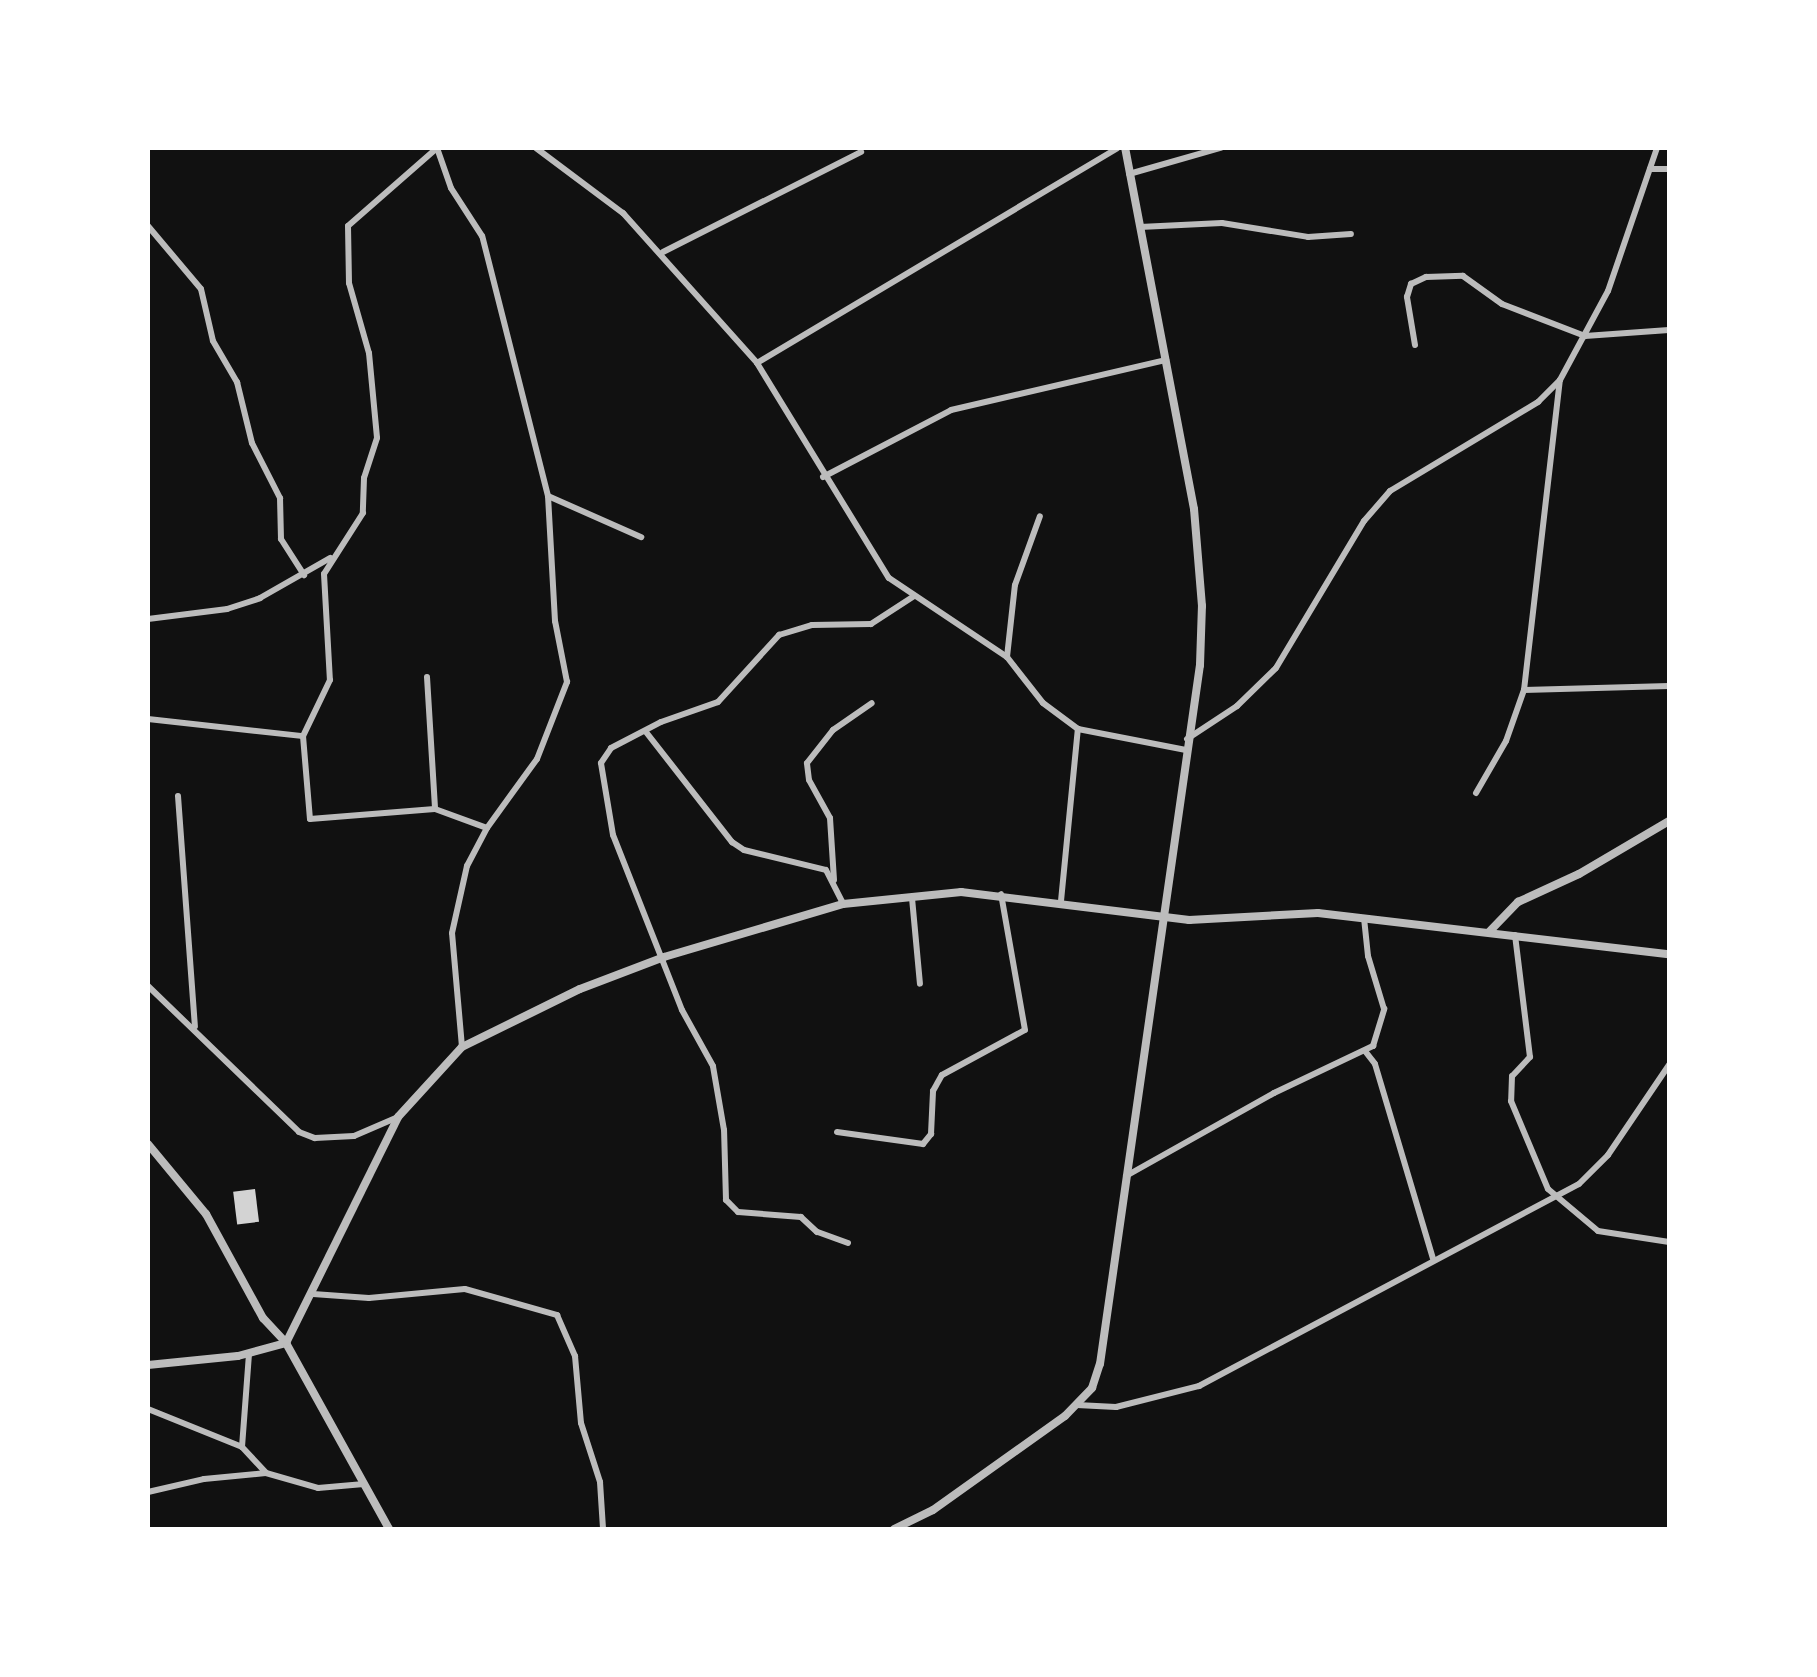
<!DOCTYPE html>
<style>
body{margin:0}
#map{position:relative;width:1817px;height:1677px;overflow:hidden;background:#111;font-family:"Libre Baskerville",serif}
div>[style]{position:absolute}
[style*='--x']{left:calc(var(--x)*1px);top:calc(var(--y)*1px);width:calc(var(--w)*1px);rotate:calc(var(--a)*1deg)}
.building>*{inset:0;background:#d3d3d3;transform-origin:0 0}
.minor>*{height:6px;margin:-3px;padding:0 3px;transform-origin:3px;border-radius:3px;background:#bcbcbc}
.tertiary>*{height:8px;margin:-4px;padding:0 4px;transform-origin:4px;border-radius:4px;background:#bcbcbc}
span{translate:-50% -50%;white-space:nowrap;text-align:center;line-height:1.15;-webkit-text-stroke:6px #fff;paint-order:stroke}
.frame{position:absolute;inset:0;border:150px solid #fff;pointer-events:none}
</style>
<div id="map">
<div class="building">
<i style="left:255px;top:1189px;width:33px;height:22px;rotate:83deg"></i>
</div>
<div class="minor">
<i style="--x:536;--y:148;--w:109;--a:36.8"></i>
<i style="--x:623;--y:213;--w:201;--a:48.2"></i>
<i style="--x:757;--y:363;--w:252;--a:58.5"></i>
<i style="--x:889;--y:578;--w:142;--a:33.8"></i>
<i style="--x:1007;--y:657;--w:58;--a:52"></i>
<i style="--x:1043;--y:703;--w:44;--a:36.6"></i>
<i style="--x:1078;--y:729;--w:110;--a:11"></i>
<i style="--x:1650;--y:169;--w:19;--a:0"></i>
<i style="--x:1129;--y:174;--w:95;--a:-15.9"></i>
<i style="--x:148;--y:226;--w:82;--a:49.9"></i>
<i style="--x:201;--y:289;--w:53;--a:77"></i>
<i style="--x:213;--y:341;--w:48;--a:59.7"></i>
<i style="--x:237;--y:382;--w:63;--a:76.2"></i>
<i style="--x:252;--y:443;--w:62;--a:63"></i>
<i style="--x:280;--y:498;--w:41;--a:88.6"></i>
<i style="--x:281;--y:539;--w:43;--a:57.4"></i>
<i style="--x:1140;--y:227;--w:82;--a:-2.8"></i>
<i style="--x:1222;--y:223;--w:87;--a:9.2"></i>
<i style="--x:1308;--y:237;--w:43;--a:-4"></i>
<i style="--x:663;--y:252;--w:222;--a:-26.8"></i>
<i style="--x:1415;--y:345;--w:49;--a:-99.5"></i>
<i style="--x:1407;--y:297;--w:14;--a:-73"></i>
<i style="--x:1411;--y:284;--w:17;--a:-25"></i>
<i style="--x:1426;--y:277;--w:37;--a:-2"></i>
<i style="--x:1463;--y:276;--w:48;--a:35.7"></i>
<i style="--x:1502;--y:304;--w:89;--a:21.1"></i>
<i style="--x:1585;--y:336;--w:84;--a:-4.1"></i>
<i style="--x:757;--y:363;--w:419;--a:-30.8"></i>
<i style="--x:823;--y:477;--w:144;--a:-27.6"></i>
<i style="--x:951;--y:410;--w:221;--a:-13.1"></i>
<i style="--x:548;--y:496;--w:102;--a:23.8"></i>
<i style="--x:148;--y:619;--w:80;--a:-7.2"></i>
<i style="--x:227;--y:609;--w:35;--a:-18"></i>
<i style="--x:260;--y:598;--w:81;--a:-29.7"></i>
<i style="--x:1007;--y:657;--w:72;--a:-83.7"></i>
<i style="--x:1015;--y:585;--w:73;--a:-70.1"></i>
<i style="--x:427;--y:677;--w:132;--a:86.5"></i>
<i style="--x:1524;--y:690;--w:145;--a:-1.6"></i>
<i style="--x:148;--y:719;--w:156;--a:6.3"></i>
<i style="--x:646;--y:732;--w:140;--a:52"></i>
<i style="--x:732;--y:842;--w:14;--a:34"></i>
<i style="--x:744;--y:850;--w:84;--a:13.7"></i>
<i style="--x:826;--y:870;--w:38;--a:63"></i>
<i style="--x:1187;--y:739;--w:60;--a:-33.4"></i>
<i style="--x:1237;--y:706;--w:54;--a:-44.3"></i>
<i style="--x:1276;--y:668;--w:171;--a:-59.1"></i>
<i style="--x:1364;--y:521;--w:40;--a:-49"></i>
<i style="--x:1390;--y:491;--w:173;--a:-31"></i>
<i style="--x:1538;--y:402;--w:31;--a:-45"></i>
<i style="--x:1560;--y:380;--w:101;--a:-61.7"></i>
<i style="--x:1608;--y:291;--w:151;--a:-71.1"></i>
<i style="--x:1476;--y:793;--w:60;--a:-60"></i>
<i style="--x:1506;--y:741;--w:54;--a:-70.6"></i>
<i style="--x:1524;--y:690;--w:312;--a:-83.4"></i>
<i style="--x:178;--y:796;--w:231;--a:85.8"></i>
<i style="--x:834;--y:880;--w:62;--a:-93.7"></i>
<i style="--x:830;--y:818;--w:43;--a:-118.9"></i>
<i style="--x:809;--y:780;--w:17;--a:-97"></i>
<i style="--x:807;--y:763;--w:42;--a:-51.8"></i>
<i style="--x:833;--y:730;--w:47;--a:-34.7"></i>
<i style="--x:912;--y:898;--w:86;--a:84.7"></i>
<i style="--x:1061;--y:901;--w:173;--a:-84.4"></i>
<i style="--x:1515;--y:935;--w:123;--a:83"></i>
<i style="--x:1530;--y:1057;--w:26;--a:133"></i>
<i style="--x:1512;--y:1076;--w:25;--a:92"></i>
<i style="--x:1511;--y:1101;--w:95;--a:67.2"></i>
<i style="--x:1548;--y:1189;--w:65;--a:40"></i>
<i style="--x:1598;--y:1231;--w:72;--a:8.8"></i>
<i style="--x:148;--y:986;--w:210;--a:44"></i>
<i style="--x:299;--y:1132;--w:17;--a:21"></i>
<i style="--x:315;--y:1138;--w:39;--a:-3"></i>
<i style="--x:354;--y:1136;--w:48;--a:-23.4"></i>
<i style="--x:462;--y:1047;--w:114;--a:-95"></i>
<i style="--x:452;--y:933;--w:69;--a:-77.4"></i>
<i style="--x:467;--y:866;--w:43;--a:-62.2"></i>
<i style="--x:487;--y:828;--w:85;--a:-54.1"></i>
<i style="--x:537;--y:759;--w:83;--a:-68.7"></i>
<i style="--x:567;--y:682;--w:62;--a:-101.1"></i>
<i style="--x:555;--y:621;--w:125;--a:-93.2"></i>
<i style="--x:548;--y:496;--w:268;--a:-104.2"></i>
<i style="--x:482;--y:236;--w:57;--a:-122.9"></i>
<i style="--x:451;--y:188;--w:42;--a:-109.3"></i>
<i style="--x:437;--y:148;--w:118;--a:138.8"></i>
<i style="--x:348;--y:226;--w:57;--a:89"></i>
<i style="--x:349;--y:283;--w:73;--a:74.1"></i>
<i style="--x:369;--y:353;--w:85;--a:84.6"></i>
<i style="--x:377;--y:438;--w:42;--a:108"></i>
<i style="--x:364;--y:478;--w:35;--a:92"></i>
<i style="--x:363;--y:513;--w:72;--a:122.6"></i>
<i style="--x:324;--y:574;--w:106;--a:86.8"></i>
<i style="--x:330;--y:680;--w:62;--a:115.7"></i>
<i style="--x:303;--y:736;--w:83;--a:85.2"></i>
<i style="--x:310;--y:819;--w:125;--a:-4.6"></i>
<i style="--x:435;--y:809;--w:55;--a:20.1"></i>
<i style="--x:1365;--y:1051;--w:16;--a:52"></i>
<i style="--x:1375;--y:1064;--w:203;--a:73.4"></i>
<i style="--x:837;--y:1132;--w:87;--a:7.9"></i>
<i style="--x:923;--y:1144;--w:13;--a:-51"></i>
<i style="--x:931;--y:1134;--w:43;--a:-87.3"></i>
<i style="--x:933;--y:1091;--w:18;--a:-61"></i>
<i style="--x:942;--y:1075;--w:94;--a:-28.5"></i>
<i style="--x:1025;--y:1030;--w:138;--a:-100"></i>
<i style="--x:1126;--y:1176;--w:170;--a:-29.3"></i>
<i style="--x:1274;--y:1093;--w:110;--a:-25.4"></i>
<i style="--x:1373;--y:1046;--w:39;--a:-73"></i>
<i style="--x:1384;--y:1009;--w:55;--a:-106.8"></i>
<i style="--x:1368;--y:956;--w:38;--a:-96"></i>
<i style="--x:848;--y:1243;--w:33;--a:-160"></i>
<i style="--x:817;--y:1232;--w:22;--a:-137"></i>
<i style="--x:801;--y:1217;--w:63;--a:-175.5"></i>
<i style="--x:738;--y:1212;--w:17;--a:-135"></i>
<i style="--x:726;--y:1200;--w:70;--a:-91.6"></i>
<i style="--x:724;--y:1130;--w:65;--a:-99.8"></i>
<i style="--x:713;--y:1066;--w:64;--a:-119"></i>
<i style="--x:682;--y:1010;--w:188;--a:-111.5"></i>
<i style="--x:613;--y:835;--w:73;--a:-99.5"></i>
<i style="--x:601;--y:763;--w:18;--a:-56"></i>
<i style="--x:611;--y:748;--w:56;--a:-27.5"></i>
<i style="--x:661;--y:722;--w:60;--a:-19.3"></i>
<i style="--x:718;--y:702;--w:91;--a:-47.7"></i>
<i style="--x:779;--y:635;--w:34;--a:-17"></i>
<i style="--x:812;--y:625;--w:59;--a:-1"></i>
<i style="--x:871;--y:624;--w:51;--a:-33.1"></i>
<i style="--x:313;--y:1294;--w:56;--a:4.1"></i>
<i style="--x:369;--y:1298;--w:96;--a:-5.4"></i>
<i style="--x:465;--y:1289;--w:96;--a:15.8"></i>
<i style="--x:557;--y:1315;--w:45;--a:66.3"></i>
<i style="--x:575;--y:1356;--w:67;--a:84.9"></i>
<i style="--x:581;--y:1423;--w:62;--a:72.1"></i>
<i style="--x:600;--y:1482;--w:47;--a:86.3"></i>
<i style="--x:1077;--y:1405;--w:39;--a:3"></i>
<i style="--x:1116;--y:1407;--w:86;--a:-14.2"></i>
<i style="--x:1199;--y:1386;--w:430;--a:-28"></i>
<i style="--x:1579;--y:1184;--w:41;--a:-45"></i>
<i style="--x:1608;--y:1155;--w:109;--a:-55.9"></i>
<i style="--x:148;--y:1409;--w:101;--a:22"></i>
<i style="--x:242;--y:1447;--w:35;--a:47"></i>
<i style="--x:242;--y:1447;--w:93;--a:-85.7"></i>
<i style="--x:148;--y:1492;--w:57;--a:-13.1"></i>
<i style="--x:204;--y:1479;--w:62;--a:-5.5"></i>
<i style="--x:266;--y:1473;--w:54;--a:16.1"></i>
<i style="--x:318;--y:1488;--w:46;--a:-5"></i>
</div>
<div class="tertiary">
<i style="--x:1489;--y:932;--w:42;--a:-46"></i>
<i style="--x:1518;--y:902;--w:67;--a:-24.7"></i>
<i style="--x:1579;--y:874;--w:104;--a:-30.5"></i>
<i style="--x:148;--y:1144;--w:91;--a:50.4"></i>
<i style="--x:206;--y:1214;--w:119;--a:61.3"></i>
<i style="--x:263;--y:1318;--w:34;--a:47"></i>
<i style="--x:286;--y:1343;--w:213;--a:61"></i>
<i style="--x:148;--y:1365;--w:90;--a:-5.7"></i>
<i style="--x:238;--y:1356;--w:50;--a:-15.2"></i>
<i style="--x:286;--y:1343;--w:252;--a:-63.6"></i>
<i style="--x:398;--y:1117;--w:95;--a:-47.6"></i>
<i style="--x:462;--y:1047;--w:131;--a:-26.2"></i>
<i style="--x:580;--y:989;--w:90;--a:-20.9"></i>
<i style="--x:664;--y:957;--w:187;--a:-16.5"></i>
<i style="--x:843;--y:904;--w:119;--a:-5.8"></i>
<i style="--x:961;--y:892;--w:230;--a:7"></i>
<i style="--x:1189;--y:920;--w:129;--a:-3.1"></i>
<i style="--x:1318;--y:913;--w:353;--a:6.7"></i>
<i style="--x:894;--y:1529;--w:43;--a:-26"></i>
<i style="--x:933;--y:1510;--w:162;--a:-35.5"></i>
<i style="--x:1065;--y:1416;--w:39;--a:-46"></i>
<i style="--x:1092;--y:1388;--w:25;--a:-72"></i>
<i style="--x:1100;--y:1364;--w:706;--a:-81.86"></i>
<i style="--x:1200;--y:665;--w:59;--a:-88.1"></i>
<i style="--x:1202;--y:606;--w:97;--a:-94.7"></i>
<i style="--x:1194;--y:509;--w:368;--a:-100.8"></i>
</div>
<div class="frame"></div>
</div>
